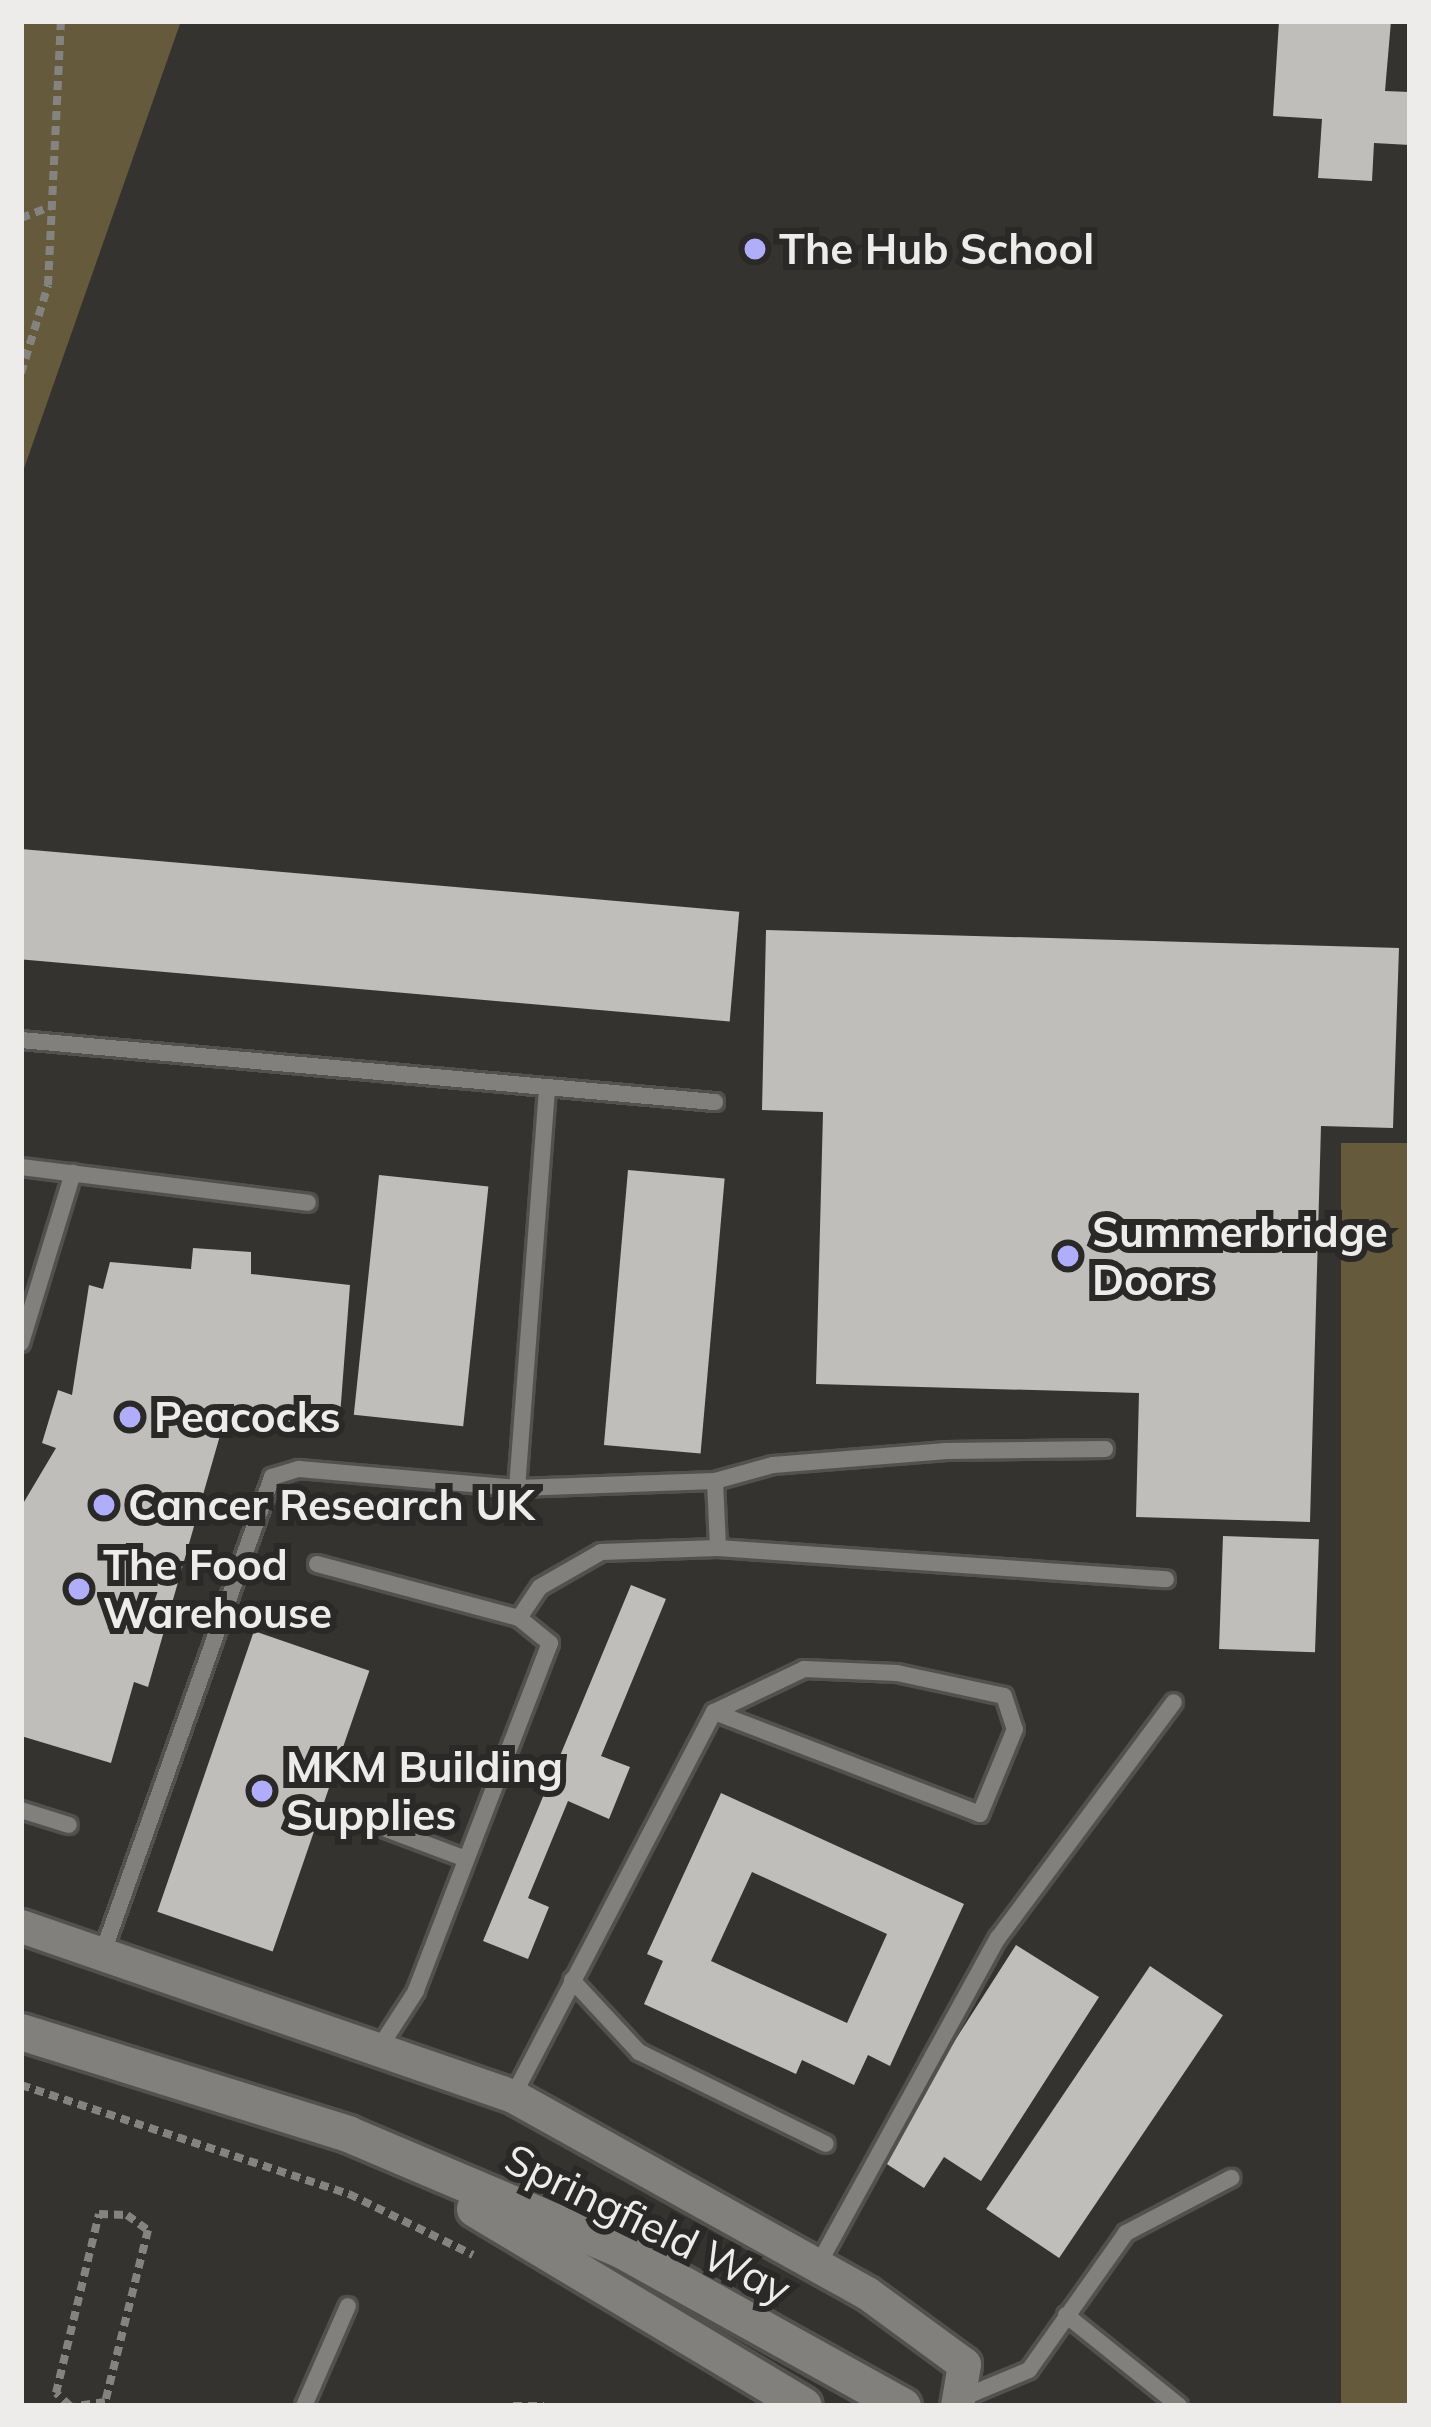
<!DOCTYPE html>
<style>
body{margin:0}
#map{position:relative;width:1431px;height:2427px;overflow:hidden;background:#343330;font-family:Mulish,sans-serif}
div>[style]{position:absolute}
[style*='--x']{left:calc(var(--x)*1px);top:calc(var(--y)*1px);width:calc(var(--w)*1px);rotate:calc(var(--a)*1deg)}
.green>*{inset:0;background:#655a3b;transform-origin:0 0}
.building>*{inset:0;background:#bfbebb;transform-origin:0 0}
.path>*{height:8px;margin-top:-4px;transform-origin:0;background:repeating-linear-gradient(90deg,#848380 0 9px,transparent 0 15px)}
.roads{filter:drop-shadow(3px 0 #52514f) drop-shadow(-3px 0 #52514f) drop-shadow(0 3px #52514f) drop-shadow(0 -3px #52514f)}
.service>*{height:16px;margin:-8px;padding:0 8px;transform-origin:8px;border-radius:8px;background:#81807d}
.minor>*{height:33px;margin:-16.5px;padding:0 16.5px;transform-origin:16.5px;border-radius:16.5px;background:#81807d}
.secondary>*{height:36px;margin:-18px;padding:0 18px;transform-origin:18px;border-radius:18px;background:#81807d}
.dots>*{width:33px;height:33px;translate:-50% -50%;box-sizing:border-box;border:6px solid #2a2927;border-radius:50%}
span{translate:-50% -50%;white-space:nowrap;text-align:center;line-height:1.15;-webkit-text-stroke:12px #2a2927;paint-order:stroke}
.poi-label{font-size:42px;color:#edeceb;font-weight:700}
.left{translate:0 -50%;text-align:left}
.street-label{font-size:42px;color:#edeceb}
.frame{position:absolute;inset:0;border:24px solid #edeceb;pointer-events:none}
</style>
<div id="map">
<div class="green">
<i style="clip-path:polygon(21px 21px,181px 21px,21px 477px)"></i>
<i style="left:1341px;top:1143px;width:69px;height:1263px"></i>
</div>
<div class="building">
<i style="clip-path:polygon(1279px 21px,1391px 21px,1385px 91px,1410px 92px,1410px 145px,1374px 143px,1372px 181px,1318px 178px,1322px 119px,1273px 116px)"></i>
<i style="left:21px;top:849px;width:721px;height:110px;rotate:5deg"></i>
<i style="clip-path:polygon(766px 930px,1399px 948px,1393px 1128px,1321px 1126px,1310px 1522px,1136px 1517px,1139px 1393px,816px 1384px,823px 1112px,762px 1110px)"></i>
<i style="left:628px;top:1170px;width:97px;height:276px;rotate:5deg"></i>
<i style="left:379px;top:1175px;width:110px;height:241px;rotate:6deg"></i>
<i style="clip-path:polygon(193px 1248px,251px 1252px,251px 1274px,350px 1285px,339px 1429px,225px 1418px,148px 1687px,134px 1682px,111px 1763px,21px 1736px,21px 1507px,56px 1448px,42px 1443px,58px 1390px,72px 1395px,89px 1285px,103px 1289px,110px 1262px,191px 1269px)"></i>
<i style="left:1223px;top:1536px;width:96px;height:113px;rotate:2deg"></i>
<i style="clip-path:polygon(631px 1585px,666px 1599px,601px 1756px,630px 1767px,609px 1819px,568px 1801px,528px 1898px,549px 1907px,528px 1959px,483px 1941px)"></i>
<i style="left:254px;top:1631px;width:122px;height:297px;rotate:19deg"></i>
<i style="clip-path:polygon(evenodd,721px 1793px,964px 1904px,890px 2066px,868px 2055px,854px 2085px,802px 2060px,796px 2074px,644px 2004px,663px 1961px,647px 1954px,721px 1793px,752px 1872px,887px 1934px,847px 2023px,711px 1961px,752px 1872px)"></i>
<i style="clip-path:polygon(1016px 1945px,1099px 1997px,981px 2181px,944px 2157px,924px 2188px,879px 2159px)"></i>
<i style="left:1150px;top:1966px;width:88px;height:293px;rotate:34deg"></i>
</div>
<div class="path">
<i style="--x:21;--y:218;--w:31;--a:-21"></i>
<i style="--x:21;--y:373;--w:92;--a:-72.9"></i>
<i style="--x:48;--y:285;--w:264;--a:-87.2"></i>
<i style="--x:21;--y:2085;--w:346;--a:18.4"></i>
<i style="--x:349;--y:2194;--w:138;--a:26.2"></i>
<i style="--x:70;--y:2406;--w:19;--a:-137"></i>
<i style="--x:56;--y:2393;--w:184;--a:-76.5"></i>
<i style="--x:99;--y:2214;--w:28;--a:2"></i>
<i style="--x:127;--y:2215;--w:26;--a:36"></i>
<i style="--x:148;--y:2230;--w:177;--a:104"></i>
<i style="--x:105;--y:2402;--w:30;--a:172"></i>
<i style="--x:513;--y:2406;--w:31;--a:0"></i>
</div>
<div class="roads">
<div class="service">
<i style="--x:21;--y:1040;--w:697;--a:5.11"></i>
<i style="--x:21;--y:1167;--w:289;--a:7.1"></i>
<i style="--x:21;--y:1343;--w:178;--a:-73"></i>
<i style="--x:715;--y:1481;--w:67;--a:87.4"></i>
<i style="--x:517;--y:1488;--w:401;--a:-85.7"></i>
<i style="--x:317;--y:1564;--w:209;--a:15"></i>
<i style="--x:519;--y:1618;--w:40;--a:39"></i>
<i style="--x:550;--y:1643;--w:373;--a:111.1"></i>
<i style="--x:416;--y:1991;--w:64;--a:122.9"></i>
<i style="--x:519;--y:1618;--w:37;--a:-56"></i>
<i style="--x:540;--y:1587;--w:70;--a:-29.8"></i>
<i style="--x:601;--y:1552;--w:117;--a:-2"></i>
<i style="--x:718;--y:1548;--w:449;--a:4"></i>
<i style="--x:21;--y:1810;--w:50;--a:17.4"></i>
<i style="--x:362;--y:1820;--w:108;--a:20.6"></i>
<i style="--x:103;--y:1952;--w:504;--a:-70.41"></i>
<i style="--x:272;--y:1477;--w:28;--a:-17"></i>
<i style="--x:299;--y:1469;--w:219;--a:5"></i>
<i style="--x:517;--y:1488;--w:198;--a:-2"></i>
<i style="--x:715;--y:1481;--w:60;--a:-15.4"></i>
<i style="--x:773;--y:1465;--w:174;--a:-4.6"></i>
<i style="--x:946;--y:1451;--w:159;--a:-0.7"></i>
<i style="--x:572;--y:1980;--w:98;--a:47.1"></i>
<i style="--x:639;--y:2052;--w:208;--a:26.2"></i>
<i style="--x:513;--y:2096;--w:433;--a:-62.4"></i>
<i style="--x:714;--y:1712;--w:100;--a:-25.5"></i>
<i style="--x:804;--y:1669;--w:93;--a:2.5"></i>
<i style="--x:897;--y:1673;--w:109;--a:12.1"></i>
<i style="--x:1004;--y:1696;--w:35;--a:72"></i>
<i style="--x:1015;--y:1729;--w:92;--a:112.4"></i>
<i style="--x:980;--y:1814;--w:285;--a:-159"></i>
<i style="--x:819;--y:2263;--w:371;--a:-61.2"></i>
<i style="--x:998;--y:1938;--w:294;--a:-53.3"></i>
<i style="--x:1066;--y:2315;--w:145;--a:38.8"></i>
<i style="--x:962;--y:2398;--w:73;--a:-22.7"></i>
<i style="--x:1029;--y:2370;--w:168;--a:-54.7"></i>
<i style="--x:1126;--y:2233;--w:119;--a:-27.6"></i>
<i style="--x:304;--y:2406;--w:109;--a:-66.3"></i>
</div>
<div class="minor">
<i style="--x:21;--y:1926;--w:521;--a:19.06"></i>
<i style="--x:513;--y:2096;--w:405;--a:29.1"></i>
<i style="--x:867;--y:2293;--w:120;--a:36.2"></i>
<i style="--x:964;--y:2364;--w:43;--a:99.5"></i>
</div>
<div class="secondary">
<i style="--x:21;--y:2032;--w:343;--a:17.3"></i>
<i style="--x:348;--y:2134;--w:299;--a:23"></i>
<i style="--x:623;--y:2251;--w:320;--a:29"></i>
<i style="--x:475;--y:2209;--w:383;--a:30.9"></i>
</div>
</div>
<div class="dots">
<i style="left:755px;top:249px;background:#b0aefa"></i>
<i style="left:1068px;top:1256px;background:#b0aefa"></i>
<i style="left:130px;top:1417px;background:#b0aefa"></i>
<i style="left:104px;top:1505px;background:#b0aefa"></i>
<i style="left:79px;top:1589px;background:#b0aefa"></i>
<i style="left:262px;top:1791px;background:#b0aefa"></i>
</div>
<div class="poi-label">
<span class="left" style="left:779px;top:249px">The Hub School</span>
<span class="left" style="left:1092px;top:1256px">Summerbridge<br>Doors</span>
<span class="left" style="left:154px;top:1417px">Peacocks</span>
<span class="left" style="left:128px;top:1505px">Cancer Research UK</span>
<span class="left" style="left:103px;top:1589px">The Food<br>Warehouse</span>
<span class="left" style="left:286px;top:1791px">MKM Building<br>Supplies</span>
</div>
<div class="street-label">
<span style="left:648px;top:2224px;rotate:26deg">Springfield Way</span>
</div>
<div class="frame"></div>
</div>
